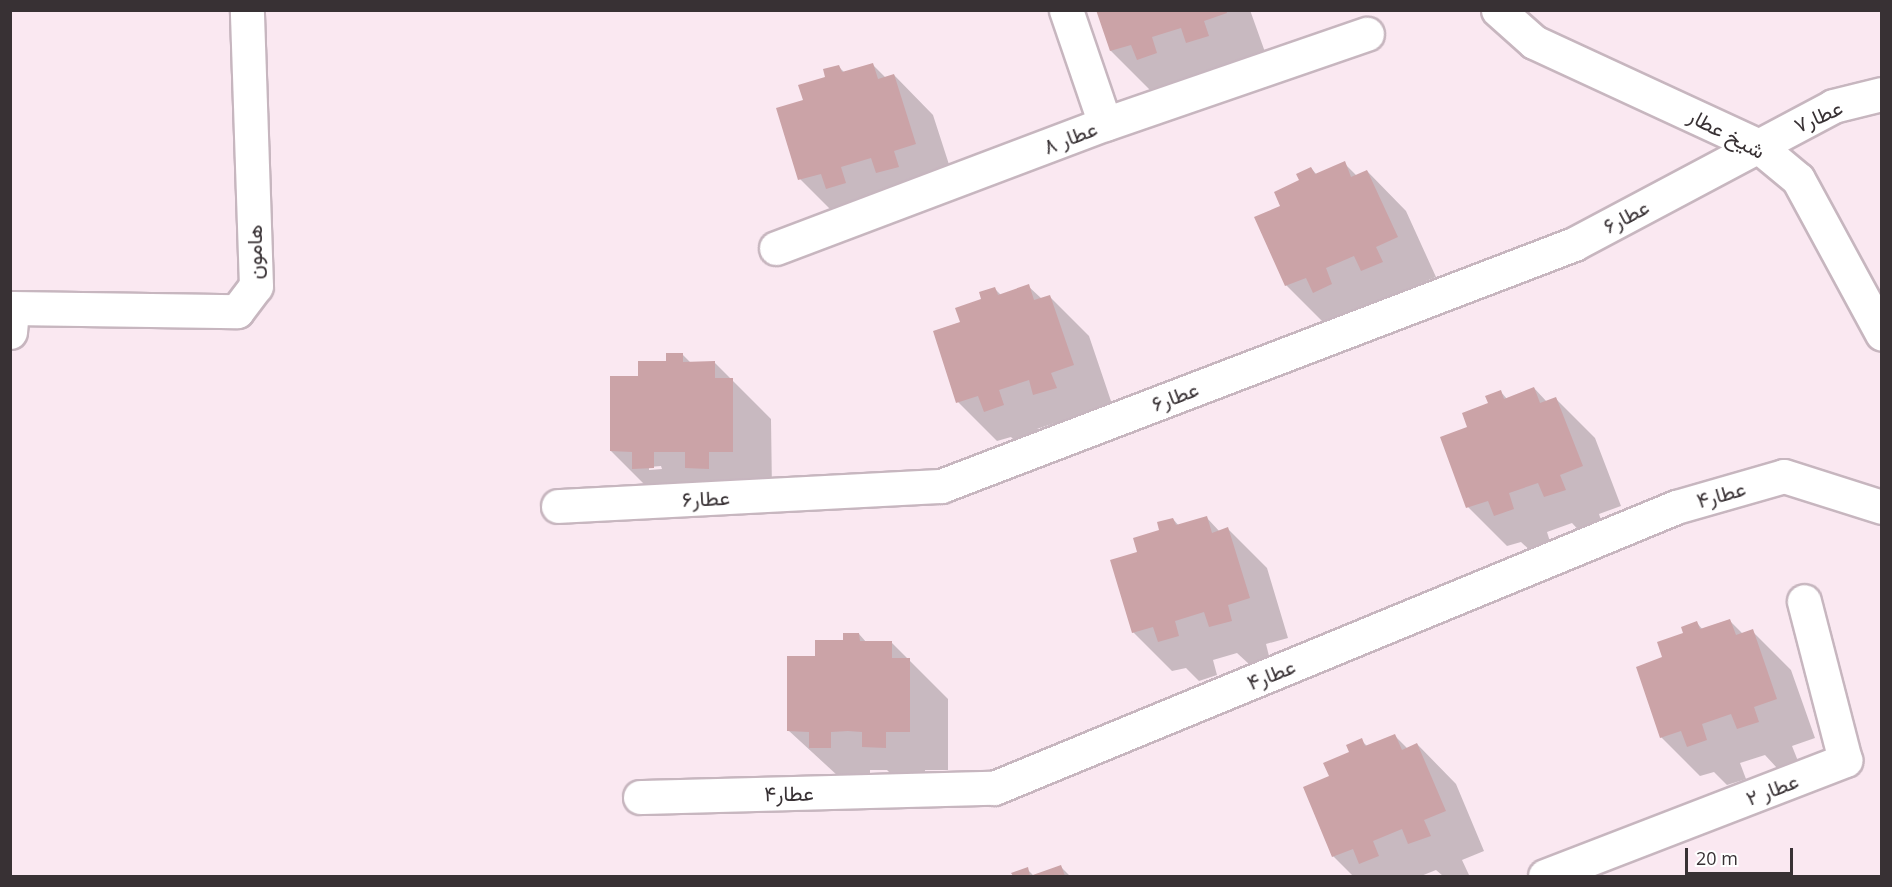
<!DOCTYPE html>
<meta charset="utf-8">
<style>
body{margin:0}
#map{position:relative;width:1892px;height:887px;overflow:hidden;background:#fae8f1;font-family:"Open Sans",Vazirmatn,sans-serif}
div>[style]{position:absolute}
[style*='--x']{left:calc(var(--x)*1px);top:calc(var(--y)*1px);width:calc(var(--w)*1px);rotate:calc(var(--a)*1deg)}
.shadow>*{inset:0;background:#0003}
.building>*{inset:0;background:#cba3a7}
.roads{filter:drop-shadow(2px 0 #c7b6bf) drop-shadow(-2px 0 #c7b6bf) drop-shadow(0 2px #c7b6bf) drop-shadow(0 -2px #c7b6bf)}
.minor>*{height:33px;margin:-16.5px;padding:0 16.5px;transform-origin:16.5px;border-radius:16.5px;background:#fff}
span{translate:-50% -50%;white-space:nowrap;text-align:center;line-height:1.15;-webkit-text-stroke:4.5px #fff;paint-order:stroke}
.street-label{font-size:21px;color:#383134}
.frame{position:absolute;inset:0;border:12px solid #383134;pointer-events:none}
.scale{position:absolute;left:1685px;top:848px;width:108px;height:27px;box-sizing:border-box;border:3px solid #383134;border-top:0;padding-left:8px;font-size:18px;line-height:21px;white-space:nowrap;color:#383134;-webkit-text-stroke:4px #fff;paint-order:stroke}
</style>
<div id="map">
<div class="shadow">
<i style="clip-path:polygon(1097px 10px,1250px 10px,1265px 52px,1227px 81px,1214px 69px,1190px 77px,1195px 92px,1177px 99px,1164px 86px,1150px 90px,1111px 51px)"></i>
<i style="clip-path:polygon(872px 64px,886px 78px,894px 75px,933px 115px,955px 183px,932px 191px,937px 206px,839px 218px,800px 179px,805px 101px,838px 66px,845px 73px)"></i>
<i style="clip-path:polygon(1344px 163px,1357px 176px,1367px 171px,1406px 211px,1436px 277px,1414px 286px,1421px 301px,1325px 324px,1286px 285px,1282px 207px,1311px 168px,1317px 175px)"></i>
<i style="clip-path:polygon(1028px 286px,1042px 299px,1050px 297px,1089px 336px,1112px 404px,1074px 434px,1061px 421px,1037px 429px,1042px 444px,1024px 450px,1011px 437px,997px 441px,958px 402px,962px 323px,994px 288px,1001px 295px)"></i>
<i style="clip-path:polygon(evenodd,682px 354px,691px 363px,715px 363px,771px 419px,772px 491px,650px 490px,611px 451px,640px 377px,682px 354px,661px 466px,662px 469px,649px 470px,649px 467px,661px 466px)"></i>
<i style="clip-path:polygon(1534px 388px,1547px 402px,1556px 399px,1595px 438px,1621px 506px,1599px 514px,1604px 529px,1584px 536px,1572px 523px,1547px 532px,1552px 548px,1535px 555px,1521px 542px,1507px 546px,1468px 507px,1469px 428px,1501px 392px,1507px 399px)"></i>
<i style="clip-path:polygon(1207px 518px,1220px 532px,1228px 529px,1267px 568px,1288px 638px,1266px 644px,1270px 660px,1250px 665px,1237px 653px,1213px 660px,1217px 675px,1199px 681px,1186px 668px,1172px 671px,1133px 632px,1139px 553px,1173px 519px,1179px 526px)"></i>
<i style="clip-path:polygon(1730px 621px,1743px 634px,1752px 631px,1791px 670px,1815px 738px,1792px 746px,1798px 761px,1777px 768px,1765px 755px,1740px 763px,1746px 779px,1727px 785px,1714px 772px,1700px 776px,1661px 737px,1664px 658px,1697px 623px,1703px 630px)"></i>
<i style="clip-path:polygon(859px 634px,867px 643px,892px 643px,948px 699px,948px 770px,925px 770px,925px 787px,903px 786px,887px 770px,870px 770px,870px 787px,850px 787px,788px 730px,817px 657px)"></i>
<i style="clip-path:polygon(1395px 736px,1408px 749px,1417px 744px,1456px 784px,1484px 851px,1462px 860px,1469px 875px,1443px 876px,1436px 870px,1421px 876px,1353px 876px,1333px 856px,1331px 777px,1361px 740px,1368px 747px)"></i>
<i style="clip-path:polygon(1061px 867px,1070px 876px,1014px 876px,1013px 874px,1027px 869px,1034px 876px)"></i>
</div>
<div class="building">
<i style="clip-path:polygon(1096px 10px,1226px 10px,1227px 13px,1204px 21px,1209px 36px,1186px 43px,1181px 28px,1152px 37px,1157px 53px,1137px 60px,1131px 45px,1110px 51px)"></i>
<i style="clip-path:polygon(873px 63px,878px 79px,894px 74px,916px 144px,894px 151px,899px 167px,876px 173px,871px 158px,841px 167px,846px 183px,826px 189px,821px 174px,798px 180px,776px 108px,803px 100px,798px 85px,825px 77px,823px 69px,839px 65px,842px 72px)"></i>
<i style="clip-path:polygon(1345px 161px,1351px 177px,1367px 170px,1398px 237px,1376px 247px,1383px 262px,1361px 271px,1354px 256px,1326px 268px,1332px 284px,1313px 293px,1306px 278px,1285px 286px,1254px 217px,1280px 206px,1274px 192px,1299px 180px,1296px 174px,1311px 167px,1315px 174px)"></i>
<i style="clip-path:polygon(1029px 284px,1034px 300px,1050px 295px,1074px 365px,1051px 373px,1057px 388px,1033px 395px,1029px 380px,999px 390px,1004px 405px,984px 412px,978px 396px,956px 403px,933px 331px,960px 322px,955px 308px,981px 299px,979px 292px,995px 287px,998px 295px)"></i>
<i style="clip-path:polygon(666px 353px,683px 353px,683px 362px,715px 361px,715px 378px,733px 378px,733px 452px,709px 452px,709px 469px,685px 468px,685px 452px,654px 452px,654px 468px,632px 469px,632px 452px,610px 451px,610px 376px,638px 376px,638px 361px,666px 361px)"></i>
<i style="clip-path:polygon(1534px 387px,1540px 403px,1556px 397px,1583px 466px,1560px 475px,1566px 490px,1544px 497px,1538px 483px,1509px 493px,1514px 509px,1494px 516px,1488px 501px,1466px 508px,1440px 437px,1467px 427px,1462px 413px,1488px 403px,1485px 396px,1501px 390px,1504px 399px)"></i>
<i style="clip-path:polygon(1207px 516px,1212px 533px,1228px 527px,1250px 598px,1228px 605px,1232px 621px,1209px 627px,1204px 612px,1175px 621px,1179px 636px,1158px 642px,1153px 627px,1132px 633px,1110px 560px,1137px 552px,1133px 538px,1159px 530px,1157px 522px,1173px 518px,1176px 525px)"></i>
<i style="clip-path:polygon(1730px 619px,1736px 635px,1753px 629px,1777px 699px,1754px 707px,1759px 722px,1737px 729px,1731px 714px,1702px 724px,1707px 740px,1687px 747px,1681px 731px,1660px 738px,1636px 667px,1662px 657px,1657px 642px,1683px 633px,1681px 627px,1697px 621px,1700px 629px)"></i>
<i style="clip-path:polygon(843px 633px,859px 633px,860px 641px,892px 641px,892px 658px,910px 658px,910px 732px,886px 732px,886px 748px,862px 747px,862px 732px,848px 731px,831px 732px,831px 748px,809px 748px,809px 732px,787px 731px,787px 656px,815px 656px,815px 640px,843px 640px)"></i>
<i style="clip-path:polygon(1395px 734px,1402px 750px,1417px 743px,1446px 811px,1424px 820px,1431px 836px,1408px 844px,1402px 829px,1373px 841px,1379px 856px,1359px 864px,1353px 849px,1332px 857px,1303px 787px,1329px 776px,1323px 763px,1349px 752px,1346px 745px,1362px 738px,1365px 746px)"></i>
<i style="clip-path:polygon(1061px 865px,1065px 876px,1013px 876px,1011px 873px,1028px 867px,1030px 876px)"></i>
</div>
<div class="roads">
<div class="minor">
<i style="--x:1066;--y:10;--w:120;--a:71.1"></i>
<i style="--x:1498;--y:10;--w:48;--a:41.6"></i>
<i style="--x:1534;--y:42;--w:246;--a:24.8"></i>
<i style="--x:1757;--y:145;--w:53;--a:39.7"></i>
<i style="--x:1798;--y:179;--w:176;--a:61.5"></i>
<i style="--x:776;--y:248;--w:352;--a:-20.7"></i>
<i style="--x:1105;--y:124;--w:277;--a:-19"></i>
<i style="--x:10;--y:332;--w:24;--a:-85"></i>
<i style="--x:12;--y:308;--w:225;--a:0.8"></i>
<i style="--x:237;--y:311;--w:31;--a:-53"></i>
<i style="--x:256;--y:286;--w:276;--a:-91.9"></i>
<i style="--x:558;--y:506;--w:384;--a:-3"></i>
<i style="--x:941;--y:486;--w:678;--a:-20.92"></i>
<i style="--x:1574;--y:244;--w:293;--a:-28"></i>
<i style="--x:1833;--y:106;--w:50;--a:-13.8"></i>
<i style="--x:640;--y:797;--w:354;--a:-1.5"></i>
<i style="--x:994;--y:788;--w:738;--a:-22.39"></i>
<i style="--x:1676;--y:507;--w:112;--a:-16"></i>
<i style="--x:1784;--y:476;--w:103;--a:17.6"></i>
<i style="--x:1545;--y:876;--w:322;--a:-21.1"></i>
<i style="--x:1845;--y:760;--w:164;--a:-104.5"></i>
</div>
</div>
<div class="street-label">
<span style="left:1818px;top:116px;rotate:-24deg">عطار۷</span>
<span style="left:1727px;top:133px;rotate:28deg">شیخ عطار</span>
<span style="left:1070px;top:137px;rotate:-21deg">عطار ۸</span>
<span style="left:1626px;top:216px;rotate:-28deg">عطار۶</span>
<span style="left:254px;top:252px;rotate:-90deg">هامون</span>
<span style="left:1175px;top:396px;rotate:-21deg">عطار۶</span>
<span style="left:1721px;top:494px;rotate:-16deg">عطار۴</span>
<span style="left:706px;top:498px;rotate:-3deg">عطار۶</span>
<span style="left:1271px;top:674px;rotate:-22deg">عطار۴</span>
<span style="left:1772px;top:789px;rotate:-21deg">عطار ۲</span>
<span style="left:789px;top:793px;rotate:-1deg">عطار۴</span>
</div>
<div class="frame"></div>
<div class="scale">20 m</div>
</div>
